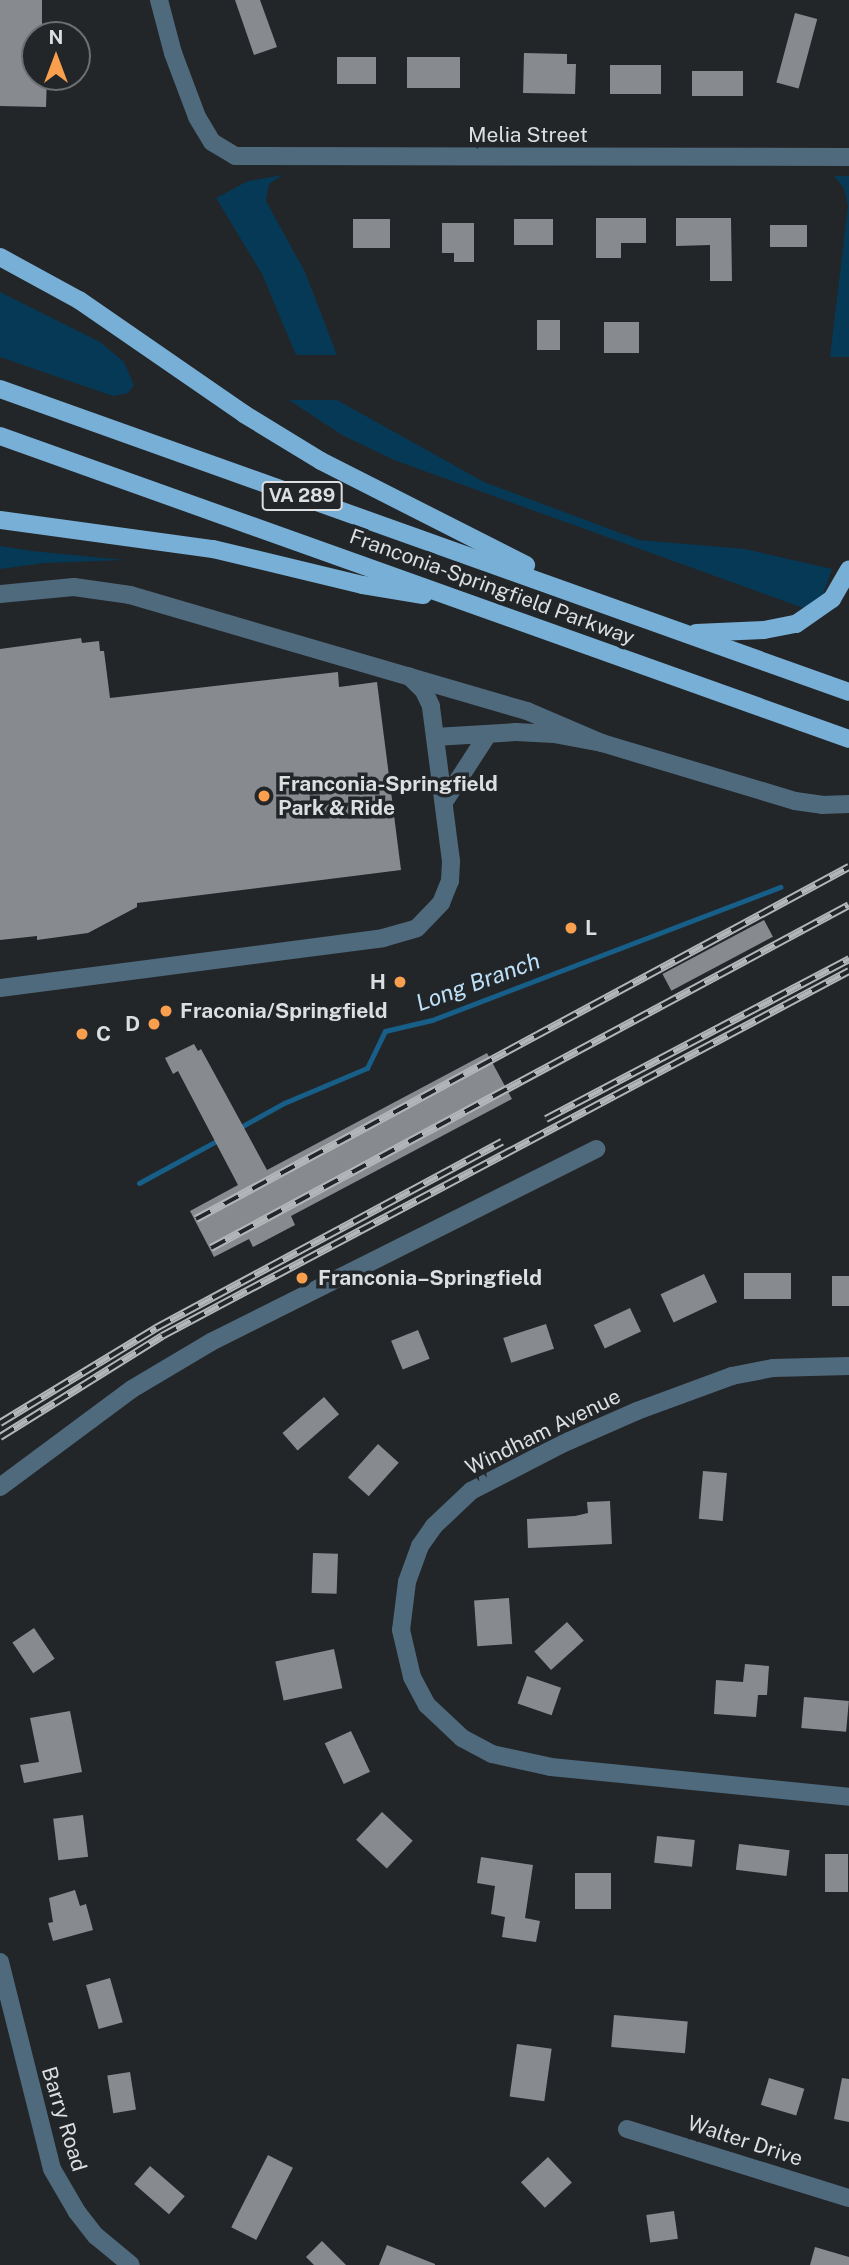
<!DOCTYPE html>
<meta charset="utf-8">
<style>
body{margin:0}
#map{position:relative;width:849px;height:2265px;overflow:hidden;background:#222629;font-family:"Public Sans",sans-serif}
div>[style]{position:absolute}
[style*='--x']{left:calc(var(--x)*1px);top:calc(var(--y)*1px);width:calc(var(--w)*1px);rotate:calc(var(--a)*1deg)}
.green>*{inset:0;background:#063956}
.stream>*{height:5px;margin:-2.5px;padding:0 2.5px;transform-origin:2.5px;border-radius:2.5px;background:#175f88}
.building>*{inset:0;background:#878b8f;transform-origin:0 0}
.minor>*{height:18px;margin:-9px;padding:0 9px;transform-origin:9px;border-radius:9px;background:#506a7d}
.major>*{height:18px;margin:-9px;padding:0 9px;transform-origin:9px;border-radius:9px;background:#78afd6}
.rail>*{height:8px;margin-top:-4px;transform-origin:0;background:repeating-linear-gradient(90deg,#222629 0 16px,#b3b5b8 0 32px);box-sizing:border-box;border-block:2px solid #b3b5b8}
.dots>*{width:19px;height:19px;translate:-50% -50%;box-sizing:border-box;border:4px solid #222629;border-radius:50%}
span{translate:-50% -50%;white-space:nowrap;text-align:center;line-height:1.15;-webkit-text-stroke:7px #222629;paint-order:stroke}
.shield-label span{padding:2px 5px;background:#222629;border:2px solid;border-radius:5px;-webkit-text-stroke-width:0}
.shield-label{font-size:19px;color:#dcdee0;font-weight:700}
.street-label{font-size:21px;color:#dcdee0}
.poi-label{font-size:21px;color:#dcdee0;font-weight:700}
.left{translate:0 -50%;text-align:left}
.right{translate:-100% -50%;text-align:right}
.water-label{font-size:23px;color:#bde0f9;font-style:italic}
.north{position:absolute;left:21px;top:21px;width:70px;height:70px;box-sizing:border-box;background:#222629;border:2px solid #6c7072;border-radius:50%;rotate:0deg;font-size:19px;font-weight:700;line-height:28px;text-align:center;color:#dcdee0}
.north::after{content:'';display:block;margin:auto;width:24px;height:32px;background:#fa9f4e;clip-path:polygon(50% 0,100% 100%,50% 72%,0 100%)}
</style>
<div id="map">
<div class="green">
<i style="clip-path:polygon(283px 175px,269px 184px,266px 201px,305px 272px,337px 355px,296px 355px,262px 274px,216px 198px,248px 181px)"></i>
<i style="clip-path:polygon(834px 176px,849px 176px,849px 357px,830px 357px,848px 206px,844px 188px)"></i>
<i style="clip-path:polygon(0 292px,100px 342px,124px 362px,134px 385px,128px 393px,113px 396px,0 357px)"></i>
<i style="clip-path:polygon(289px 400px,337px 400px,484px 482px,639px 540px,745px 549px,832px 569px,817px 613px,394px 460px,342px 435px)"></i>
<i style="clip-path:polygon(0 546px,32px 551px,124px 560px,44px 563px,0 569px)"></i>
</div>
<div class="stream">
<i style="--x:237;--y:1129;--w:54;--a:-29"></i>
<i style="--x:284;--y:1103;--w:90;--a:-22.9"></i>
<i style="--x:367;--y:1068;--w:41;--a:-64.1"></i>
<i style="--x:385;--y:1031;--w:48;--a:-13.2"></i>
<i style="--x:432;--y:1020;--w:373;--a:-20.9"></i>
<i style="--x:139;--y:1183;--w:92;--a:-28.5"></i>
</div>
<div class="building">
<i style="clip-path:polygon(0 0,42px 0,42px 35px,35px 35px,35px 77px,47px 77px,46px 107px,0 106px)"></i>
<i style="clip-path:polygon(235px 0,260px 0,277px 47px,254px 55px)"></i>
<i style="left:795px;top:13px;width:23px;height:72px;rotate:15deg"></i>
<i style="clip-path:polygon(524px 53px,567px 54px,567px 64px,576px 64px,575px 94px,523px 93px)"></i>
<i style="left:337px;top:57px;width:39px;height:27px"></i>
<i style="left:407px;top:57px;width:53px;height:31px"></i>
<i style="left:610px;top:65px;width:51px;height:29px"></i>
<i style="left:692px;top:71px;width:51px;height:25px"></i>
<i style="clip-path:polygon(596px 218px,646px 218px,646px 243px,621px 243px,621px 258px,596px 258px)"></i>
<i style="clip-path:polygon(676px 218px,731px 218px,732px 281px,710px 281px,710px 245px,676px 246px)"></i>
<i style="left:353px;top:219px;width:37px;height:29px"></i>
<i style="left:514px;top:219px;width:39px;height:26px"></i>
<i style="clip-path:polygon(442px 223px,474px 223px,474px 262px,454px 262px,454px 253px,442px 253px)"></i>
<i style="left:770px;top:225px;width:37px;height:22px"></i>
<i style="left:537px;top:320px;width:23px;height:30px"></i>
<i style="left:604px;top:322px;width:35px;height:31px"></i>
<i style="clip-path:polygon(81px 638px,82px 643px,99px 641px,100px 651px,104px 651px,110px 698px,338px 672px,339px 687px,377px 682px,401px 870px,137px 903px,137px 907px,88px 933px,37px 940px,37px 936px,0 940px,0 649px)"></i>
<i style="left:764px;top:920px;width:19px;height:115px;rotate:62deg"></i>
<i style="clip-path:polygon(194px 1044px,198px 1051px,201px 1049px,267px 1170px,487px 1053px,512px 1099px,291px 1216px,295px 1225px,253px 1247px,249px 1239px,214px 1257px,190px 1211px,238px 1185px,178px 1071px,173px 1074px,165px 1058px)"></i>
<i style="left:744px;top:1273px;width:47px;height:26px"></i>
<i style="left:704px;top:1274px;width:31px;height:48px;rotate:65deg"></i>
<i style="left:832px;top:1276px;width:17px;height:30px"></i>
<i style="left:630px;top:1308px;width:26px;height:40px;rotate:65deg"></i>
<i style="left:546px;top:1324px;width:26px;height:45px;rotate:72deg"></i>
<i style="left:418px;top:1330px;width:31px;height:29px;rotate:68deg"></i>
<i style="left:324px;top:1397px;width:23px;height:55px;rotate:49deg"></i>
<i style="left:378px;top:1444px;width:28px;height:45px;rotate:42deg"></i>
<i style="left:703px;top:1471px;width:24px;height:48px;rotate:5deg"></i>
<i style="clip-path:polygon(610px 1501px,612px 1544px,528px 1548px,527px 1519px,575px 1516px,588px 1513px,587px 1502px)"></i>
<i style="left:313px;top:1553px;width:25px;height:40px;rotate:2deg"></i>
<i style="left:509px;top:1598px;width:46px;height:35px;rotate:86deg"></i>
<i style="left:567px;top:1622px;width:25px;height:44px;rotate:48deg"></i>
<i style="left:34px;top:1628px;width:37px;height:26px;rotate:56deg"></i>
<i style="left:334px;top:1649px;width:40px;height:60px;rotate:78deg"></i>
<i style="clip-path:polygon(745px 1664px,769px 1666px,767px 1695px,758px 1695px,756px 1717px,714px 1714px,716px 1680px,743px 1682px)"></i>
<i style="left:527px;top:1676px;width:36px;height:29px;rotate:19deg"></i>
<i style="left:804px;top:1697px;width:45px;height:31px;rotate:5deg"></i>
<i style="clip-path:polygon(70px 1711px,82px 1772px,24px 1783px,20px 1765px,39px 1762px,30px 1718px)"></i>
<i style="left:351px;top:1731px;width:45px;height:29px;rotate:65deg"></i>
<i style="left:382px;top:1812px;width:42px;height:38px;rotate:43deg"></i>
<i style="left:83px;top:1815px;width:42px;height:30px;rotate:83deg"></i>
<i style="left:657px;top:1836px;width:38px;height:27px;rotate:6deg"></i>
<i style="left:739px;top:1844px;width:51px;height:26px;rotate:7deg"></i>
<i style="left:825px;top:1854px;width:23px;height:38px"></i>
<i style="clip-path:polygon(481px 1857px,533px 1865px,525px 1918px,540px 1921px,536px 1942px,502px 1937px,505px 1917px,491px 1914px,495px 1886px,477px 1883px)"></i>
<i style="left:575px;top:1873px;width:36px;height:36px"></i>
<i style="clip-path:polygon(75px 1890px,80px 1906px,86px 1904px,93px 1930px,53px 1941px,48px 1923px,53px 1922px,49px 1898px)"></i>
<i style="left:110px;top:1978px;width:46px;height:25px;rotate:74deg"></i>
<i style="left:614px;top:2015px;width:74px;height:32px;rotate:5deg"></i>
<i style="left:517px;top:2044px;width:35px;height:53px;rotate:8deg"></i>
<i style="left:130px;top:2072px;width:38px;height:23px;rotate:81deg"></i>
<i style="left:769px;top:2078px;width:37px;height:28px;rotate:17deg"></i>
<i style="clip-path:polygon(842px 2078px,849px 2079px,849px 2122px,834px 2119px)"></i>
<i style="left:268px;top:2155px;width:28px;height:81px;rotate:27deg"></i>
<i style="left:548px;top:2157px;width:35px;height:37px;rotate:47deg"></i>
<i style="left:150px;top:2166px;width:46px;height:24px;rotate:41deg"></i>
<i style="left:674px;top:2211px;width:28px;height:28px;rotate:82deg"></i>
<i style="clip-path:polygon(322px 2241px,346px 2265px,314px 2265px,306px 2257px)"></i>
<i style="clip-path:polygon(387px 2245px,435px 2264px,435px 2265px,379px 2265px)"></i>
<i style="clip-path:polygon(815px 2247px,849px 2257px,849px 2265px,810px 2265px)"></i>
</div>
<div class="minor">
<i style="--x:159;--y:0;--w:55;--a:75.2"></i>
<i style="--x:173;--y:53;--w:68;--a:69.4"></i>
<i style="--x:197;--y:117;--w:29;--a:59"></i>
<i style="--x:212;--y:142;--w:27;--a:31"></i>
<i style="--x:235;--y:156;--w:614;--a:0.09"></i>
<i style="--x:0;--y:594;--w:74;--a:-5.4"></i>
<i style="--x:74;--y:587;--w:57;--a:8.1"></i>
<i style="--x:130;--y:595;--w:414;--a:16.3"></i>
<i style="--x:527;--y:711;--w:82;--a:23.1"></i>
<i style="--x:435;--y:737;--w:81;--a:-3.5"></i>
<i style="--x:516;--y:732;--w:38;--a:3"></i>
<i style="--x:554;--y:734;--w:49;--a:10.6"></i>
<i style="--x:602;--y:743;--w:202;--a:16.7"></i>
<i style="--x:795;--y:801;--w:27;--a:8"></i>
<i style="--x:822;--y:805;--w:27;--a:-2"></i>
<i style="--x:444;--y:802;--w:81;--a:-57.1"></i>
<i style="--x:0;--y:988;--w:386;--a:-7.4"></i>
<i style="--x:383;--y:938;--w:35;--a:-16"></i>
<i style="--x:417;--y:928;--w:35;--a:-46"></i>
<i style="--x:441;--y:903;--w:24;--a:-68"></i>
<i style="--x:450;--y:881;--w:20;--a:-87"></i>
<i style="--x:451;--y:861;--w:156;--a:-97.4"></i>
<i style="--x:431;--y:706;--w:17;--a:-115"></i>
<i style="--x:424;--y:691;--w:21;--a:-135"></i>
<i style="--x:849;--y:1366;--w:76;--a:178.5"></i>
<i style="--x:773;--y:1368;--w:42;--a:169"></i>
<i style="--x:732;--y:1376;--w:101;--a:159.8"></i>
<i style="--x:637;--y:1411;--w:82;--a:156.3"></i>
<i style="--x:562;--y:1444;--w:102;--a:152.7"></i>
<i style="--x:471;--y:1491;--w:51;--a:136.6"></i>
<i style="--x:434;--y:1526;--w:24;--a:125"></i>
<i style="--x:420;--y:1546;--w:38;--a:110"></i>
<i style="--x:407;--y:1582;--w:48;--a:97.1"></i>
<i style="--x:401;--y:1630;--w:48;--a:76.8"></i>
<i style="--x:412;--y:1677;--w:32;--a:62"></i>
<i style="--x:427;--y:1705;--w:48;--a:43.3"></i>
<i style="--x:462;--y:1738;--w:34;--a:28"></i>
<i style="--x:492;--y:1754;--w:60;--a:12.4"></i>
<i style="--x:551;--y:1767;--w:300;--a:5.7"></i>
<i style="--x:0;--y:1487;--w:164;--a:-36.6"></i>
<i style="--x:132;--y:1389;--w:92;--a:-30.7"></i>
<i style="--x:211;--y:1342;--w:431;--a:-26.6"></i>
<i style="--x:0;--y:1962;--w:213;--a:75.9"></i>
<i style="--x:52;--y:2169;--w:50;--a:59.8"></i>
<i style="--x:77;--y:2212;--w:31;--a:52"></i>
<i style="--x:96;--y:2236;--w:45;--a:39.6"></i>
<i style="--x:627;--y:2129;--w:232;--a:17.3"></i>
</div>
<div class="major">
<i style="--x:0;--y:257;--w:90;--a:28.6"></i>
<i style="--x:79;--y:300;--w:201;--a:34.6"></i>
<i style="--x:244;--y:414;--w:90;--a:31.4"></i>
<i style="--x:321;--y:461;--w:230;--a:26.9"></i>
<i style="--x:0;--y:389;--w:901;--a:19.64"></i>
<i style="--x:0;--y:436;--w:901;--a:19.64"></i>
<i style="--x:0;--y:520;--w:215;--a:7.8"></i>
<i style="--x:213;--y:549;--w:154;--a:13.5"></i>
<i style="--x:363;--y:585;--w:61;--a:9.5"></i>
<i style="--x:696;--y:633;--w:68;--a:-2.5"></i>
<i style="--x:764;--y:630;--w:33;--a:-11"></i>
<i style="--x:796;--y:624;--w:44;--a:-34.8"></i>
<i style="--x:832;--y:599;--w:34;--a:-60"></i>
</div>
<div class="rail">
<i style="--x:546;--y:1119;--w:343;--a:-27.8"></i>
<i style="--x:196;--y:1219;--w:742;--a:-28.33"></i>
<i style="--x:211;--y:1248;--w:724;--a:-28.26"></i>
<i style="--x:0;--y:1423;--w:183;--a:-31.3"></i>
<i style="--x:156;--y:1328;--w:393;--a:-28.3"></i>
<i style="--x:0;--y:1437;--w:191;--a:-31.9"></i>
<i style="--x:162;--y:1336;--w:778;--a:-27.98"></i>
</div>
<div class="dots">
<i style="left:264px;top:796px;background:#fa9f4e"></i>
<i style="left:571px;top:928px;background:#fa9f4e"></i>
<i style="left:400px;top:982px;background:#fa9f4e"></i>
<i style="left:166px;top:1011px;background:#fa9f4e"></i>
<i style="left:154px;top:1024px;background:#fa9f4e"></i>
<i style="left:82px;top:1034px;background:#fa9f4e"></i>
<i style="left:302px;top:1278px;background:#fa9f4e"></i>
</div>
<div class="shield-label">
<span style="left:302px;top:496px">VA 289</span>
</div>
<div class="street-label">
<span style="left:528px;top:135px">Melia Street</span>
<span style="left:492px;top:587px;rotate:20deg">Franconia-Springfield Parkway</span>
<span style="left:543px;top:1432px;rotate:-26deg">Windham Avenue</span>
<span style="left:64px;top:2119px;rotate:73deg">Barry Road</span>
<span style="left:745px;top:2141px;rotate:18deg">Walter Drive</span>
</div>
<div class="poi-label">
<span class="left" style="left:278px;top:796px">Franconia-Springfield<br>Park &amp; Ride</span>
<span class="left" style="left:585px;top:928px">L</span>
<span class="right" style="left:386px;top:982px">H</span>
<span class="left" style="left:180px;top:1011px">Fraconia/Springfield</span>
<span class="right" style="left:140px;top:1024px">D</span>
<span class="left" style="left:96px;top:1034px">C</span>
<span class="left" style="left:318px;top:1278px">Franconia–Springfield</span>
</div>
<div class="water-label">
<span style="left:478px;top:982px;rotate:-20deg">Long Branch</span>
</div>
<div class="north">N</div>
</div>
